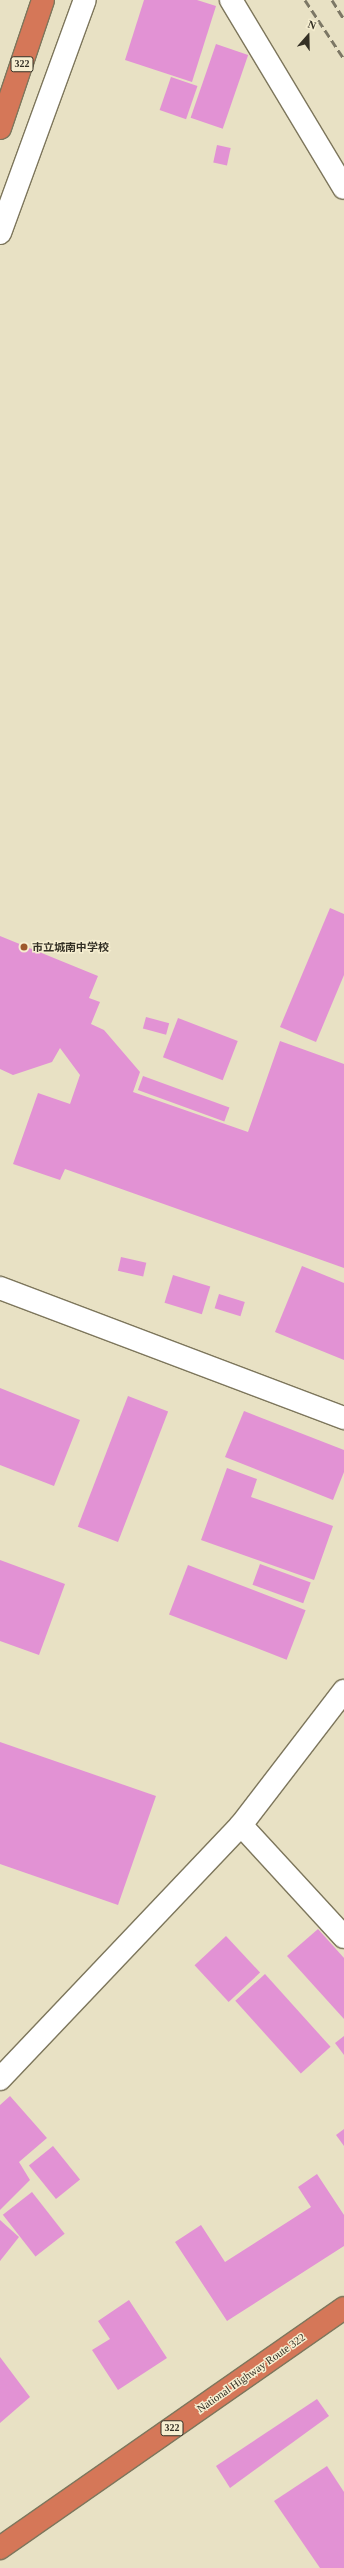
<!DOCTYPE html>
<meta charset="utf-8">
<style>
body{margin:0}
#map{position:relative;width:344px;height:2568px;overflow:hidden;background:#e8e1c4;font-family:"Times New Roman","Noto Sans JP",serif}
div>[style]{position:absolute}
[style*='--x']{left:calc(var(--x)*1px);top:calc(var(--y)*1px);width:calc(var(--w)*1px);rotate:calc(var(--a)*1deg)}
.building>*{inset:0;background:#e292d4;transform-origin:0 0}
.roads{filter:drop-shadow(1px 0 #7d765c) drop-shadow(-1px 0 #7d765c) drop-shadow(0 1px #7d765c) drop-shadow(0 -1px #7d765c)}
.minor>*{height:22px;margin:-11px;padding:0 11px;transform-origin:11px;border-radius:11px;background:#fff}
.highway>*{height:22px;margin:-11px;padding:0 11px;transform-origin:11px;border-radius:11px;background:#d57758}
.rail>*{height:3px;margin-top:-1.5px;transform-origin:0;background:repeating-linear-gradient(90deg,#7c7765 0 8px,transparent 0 12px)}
.dots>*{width:11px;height:11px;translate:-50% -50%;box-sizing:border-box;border:2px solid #f6eed0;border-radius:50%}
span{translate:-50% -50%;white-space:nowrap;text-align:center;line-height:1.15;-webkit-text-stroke:3px #f6eed0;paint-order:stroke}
.shield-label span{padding:1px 3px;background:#f6eed0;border:1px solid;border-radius:3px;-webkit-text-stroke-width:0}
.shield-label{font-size:10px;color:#343025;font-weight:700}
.poi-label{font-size:11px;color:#343025;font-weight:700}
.left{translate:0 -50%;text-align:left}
.street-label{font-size:11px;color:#343025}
.north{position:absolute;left:288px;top:16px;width:40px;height:40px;-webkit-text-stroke:3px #f6eed0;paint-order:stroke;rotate:20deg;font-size:11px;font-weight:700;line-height:16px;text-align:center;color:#343025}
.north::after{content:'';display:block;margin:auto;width:14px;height:18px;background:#343025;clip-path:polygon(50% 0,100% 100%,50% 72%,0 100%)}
</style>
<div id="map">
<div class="building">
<i style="clip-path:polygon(144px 0,197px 0,216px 6px,192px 82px,125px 60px)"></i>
<i style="left:216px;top:44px;width:34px;height:78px;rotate:19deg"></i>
<i style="left:171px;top:77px;width:28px;height:35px;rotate:19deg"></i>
<i style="left:217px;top:145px;width:14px;height:18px;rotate:12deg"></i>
<i style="clip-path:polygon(330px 908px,344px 914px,344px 975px,316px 1042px,280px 1027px)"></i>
<i style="clip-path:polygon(0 936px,98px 976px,89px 998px,100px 1002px,91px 1024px,104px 1030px,140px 1072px,133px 1092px,248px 1132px,280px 1041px,344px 1064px,344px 1268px,65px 1169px,60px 1180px,13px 1164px,38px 1093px,70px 1104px,80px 1075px,60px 1048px,52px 1062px,13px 1075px,0 1069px)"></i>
<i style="left:146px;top:1017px;width:24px;height:12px;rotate:15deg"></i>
<i style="left:178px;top:1018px;width:64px;height:42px;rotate:21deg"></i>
<i style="left:143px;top:1076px;width:92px;height:15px;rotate:20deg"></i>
<i style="left:121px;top:1257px;width:26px;height:14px;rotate:13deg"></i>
<i style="clip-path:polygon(302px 1266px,344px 1283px,344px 1360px,275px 1332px)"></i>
<i style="left:173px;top:1275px;width:39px;height:29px;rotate:17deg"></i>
<i style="left:219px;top:1294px;width:27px;height:15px;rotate:17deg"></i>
<i style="clip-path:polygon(0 1388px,80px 1420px,54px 1486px,0 1465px)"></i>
<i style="left:128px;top:1396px;width:43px;height:140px;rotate:21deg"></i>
<i style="clip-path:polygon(244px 1411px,344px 1450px,344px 1472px,333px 1500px,225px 1457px)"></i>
<i style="clip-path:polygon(227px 1468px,257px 1479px,251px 1497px,333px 1526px,314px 1580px,201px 1540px)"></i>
<i style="clip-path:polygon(0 1560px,65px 1584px,39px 1655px,0 1641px)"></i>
<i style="left:260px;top:1564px;width:54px;height:22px;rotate:20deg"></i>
<i style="left:188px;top:1565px;width:126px;height:53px;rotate:21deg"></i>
<i style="clip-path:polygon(0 1742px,156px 1796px,118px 1905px,0 1864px)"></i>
<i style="clip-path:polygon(318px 1929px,344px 1958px,344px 2019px,287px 1956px)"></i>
<i style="left:226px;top:1936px;width:50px;height:43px;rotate:47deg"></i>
<i style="left:265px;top:1974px;width:98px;height:40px;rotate:48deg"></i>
<i style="clip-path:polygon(344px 2036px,344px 2055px,335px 2043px)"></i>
<i style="clip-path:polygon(10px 2096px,47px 2138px,19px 2162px,30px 2180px,0 2210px,0 2105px)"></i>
<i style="clip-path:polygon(344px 2129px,344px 2146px,336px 2135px)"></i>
<i style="left:53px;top:2146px;width:43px;height:31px;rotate:51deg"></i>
<i style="clip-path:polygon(317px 2174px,344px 2215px,344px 2246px,227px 2321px,175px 2242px,201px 2225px,225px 2262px,311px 2207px,298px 2187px)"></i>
<i style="left:32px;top:2192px;width:53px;height:37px;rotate:52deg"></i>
<i style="clip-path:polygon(0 2220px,19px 2237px,0 2261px)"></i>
<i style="clip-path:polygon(129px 2300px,167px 2358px,118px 2390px,92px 2350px,110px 2339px,98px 2321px)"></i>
<i style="clip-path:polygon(0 2357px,30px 2397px,0 2423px)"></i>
<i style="clip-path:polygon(317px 2399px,329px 2416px,230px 2488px,216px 2466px)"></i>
<i style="clip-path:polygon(327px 2466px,344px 2492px,344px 2568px,320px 2568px,274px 2501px)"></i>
</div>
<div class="roads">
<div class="minor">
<i style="--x:231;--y:0;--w:219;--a:59"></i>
<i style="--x:0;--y:233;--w:248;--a:-70"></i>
<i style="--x:0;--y:1288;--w:368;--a:20.7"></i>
<i style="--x:241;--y:1825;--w:152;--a:47.4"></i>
<i style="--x:0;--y:2079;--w:350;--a:-46.5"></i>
<i style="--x:241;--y:1825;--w:169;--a:-52.5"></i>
</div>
<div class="highway">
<i style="--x:0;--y:128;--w:135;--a:-71.4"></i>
<i style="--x:0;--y:2548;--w:419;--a:-34.9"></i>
</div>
</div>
<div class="rail">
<i style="--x:305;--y:0;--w:71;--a:56.5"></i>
<i style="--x:332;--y:0;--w:22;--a:58"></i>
</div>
<div class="dots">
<i style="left:24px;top:947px;background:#9e592c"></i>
</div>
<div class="shield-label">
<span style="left:22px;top:64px">322</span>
<span style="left:172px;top:2428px">322</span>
</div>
<div class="poi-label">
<span class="left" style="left:32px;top:947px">市立城南中学校</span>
</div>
<div class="street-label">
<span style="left:251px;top:2373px;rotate:-35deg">National Highway Route 322</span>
</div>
<div class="north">N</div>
</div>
